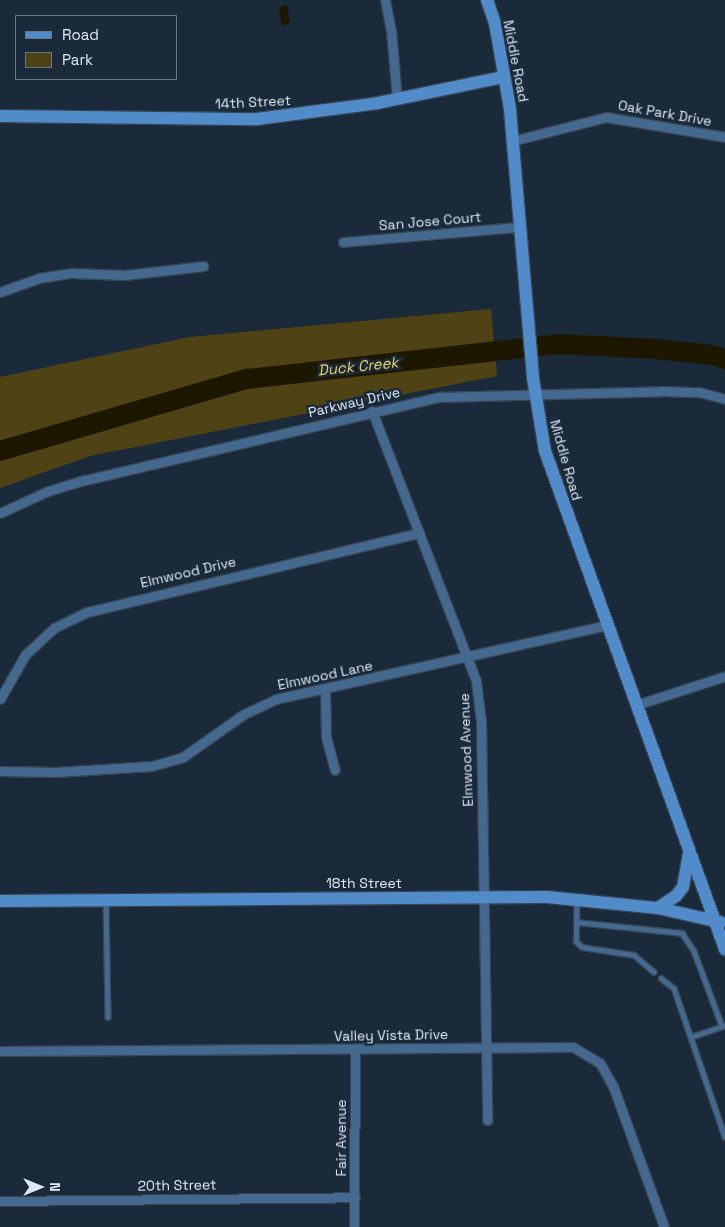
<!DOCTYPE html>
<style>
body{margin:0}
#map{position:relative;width:725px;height:1227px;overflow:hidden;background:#1a2a3b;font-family:"Space Grotesk",sans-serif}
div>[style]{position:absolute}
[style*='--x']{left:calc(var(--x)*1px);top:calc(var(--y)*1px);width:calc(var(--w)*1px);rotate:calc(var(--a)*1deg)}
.green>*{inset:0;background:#4f4315}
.water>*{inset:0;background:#1e1700}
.river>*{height:20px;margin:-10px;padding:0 10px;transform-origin:10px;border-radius:10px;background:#1e1700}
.roads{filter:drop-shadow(1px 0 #364555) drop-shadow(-1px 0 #364555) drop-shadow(0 1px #364555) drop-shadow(0 -1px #364555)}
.lane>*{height:4.5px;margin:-2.25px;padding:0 2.25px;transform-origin:2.25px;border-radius:2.25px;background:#45688f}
.street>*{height:9px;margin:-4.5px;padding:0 4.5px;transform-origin:4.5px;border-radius:4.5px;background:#45688f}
.secondary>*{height:12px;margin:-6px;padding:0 6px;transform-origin:6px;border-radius:6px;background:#528bc9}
span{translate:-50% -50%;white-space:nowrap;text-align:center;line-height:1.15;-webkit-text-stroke:5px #1a2a3b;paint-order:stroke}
.street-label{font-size:14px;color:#dfe9f5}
.water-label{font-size:15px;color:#f0d062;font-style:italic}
.legend{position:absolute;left:15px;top:15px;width:162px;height:65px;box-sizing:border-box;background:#1a2a3b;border:1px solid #697685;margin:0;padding:6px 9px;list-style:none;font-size:15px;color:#dfe9f5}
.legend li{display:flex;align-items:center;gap:10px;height:25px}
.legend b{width:25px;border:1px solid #697685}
.north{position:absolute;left:15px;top:1162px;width:50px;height:50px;-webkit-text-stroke:4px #1a2a3b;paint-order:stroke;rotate:90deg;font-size:14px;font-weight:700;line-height:20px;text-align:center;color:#dfe9f5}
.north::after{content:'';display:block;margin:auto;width:18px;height:22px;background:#dfe9f5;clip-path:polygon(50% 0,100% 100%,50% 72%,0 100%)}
</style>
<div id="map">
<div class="green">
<i style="clip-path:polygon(491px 309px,497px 376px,90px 456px,0 488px,0 377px,190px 337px)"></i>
</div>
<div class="water">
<i style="clip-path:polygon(287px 5px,290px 22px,285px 26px,281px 23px,279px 8px)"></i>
</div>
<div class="river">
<i style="--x:0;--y:451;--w:257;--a:-16.3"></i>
<i style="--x:247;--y:379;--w:313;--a:-6.4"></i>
<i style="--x:558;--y:344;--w:98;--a:2.9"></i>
<i style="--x:656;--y:349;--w:56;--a:6.1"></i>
<i style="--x:712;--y:355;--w:14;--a:17"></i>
</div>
<div class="roads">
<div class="lane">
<i style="--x:106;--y:900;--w:117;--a:89"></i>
<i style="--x:577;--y:902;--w:39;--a:91"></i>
<i style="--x:576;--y:941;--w:8;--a:45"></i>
<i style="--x:582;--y:947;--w:53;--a:8.7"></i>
<i style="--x:634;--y:955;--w:26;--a:40"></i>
<i style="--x:576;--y:922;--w:107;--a:5.9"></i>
<i style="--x:682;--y:933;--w:22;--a:56"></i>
<i style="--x:694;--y:951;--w:80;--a:69.5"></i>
<i style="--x:661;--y:978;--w:16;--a:38"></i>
<i style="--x:674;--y:988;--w:157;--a:71.1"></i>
<i style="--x:691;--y:1037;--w:36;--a:-19"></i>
</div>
<div class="street">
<i style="--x:385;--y:0;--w:31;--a:79"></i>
<i style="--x:391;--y:30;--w:68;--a:85"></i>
<i style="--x:512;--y:141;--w:97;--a:-14.3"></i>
<i style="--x:606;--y:117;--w:121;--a:9.5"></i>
<i style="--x:343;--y:242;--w:177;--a:-4.9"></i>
<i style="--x:0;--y:292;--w:41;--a:-19.7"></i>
<i style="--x:39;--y:278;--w:33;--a:-9"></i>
<i style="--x:72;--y:273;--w:53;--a:2.2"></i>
<i style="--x:125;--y:275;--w:79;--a:-6.6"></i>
<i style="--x:372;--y:411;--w:289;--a:68.9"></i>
<i style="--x:476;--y:681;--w:39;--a:83"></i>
<i style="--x:481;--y:720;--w:400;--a:89.1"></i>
<i style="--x:0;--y:513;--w:53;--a:-24.6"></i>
<i style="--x:48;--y:491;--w:39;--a:-17"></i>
<i style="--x:85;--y:480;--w:365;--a:-13.2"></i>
<i style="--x:440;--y:397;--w:222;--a:-1.5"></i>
<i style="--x:662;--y:391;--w:37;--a:2"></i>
<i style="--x:699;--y:392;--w:27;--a:15"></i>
<i style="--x:325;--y:689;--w:48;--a:88.8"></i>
<i style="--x:326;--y:737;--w:34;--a:75"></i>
<i style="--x:0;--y:699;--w:51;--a:-60.4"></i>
<i style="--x:25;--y:655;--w:40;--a:-43"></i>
<i style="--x:54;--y:628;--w:37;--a:-26"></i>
<i style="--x:87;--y:612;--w:341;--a:-13.4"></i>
<i style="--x:636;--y:705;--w:94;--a:-18"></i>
<i style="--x:0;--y:771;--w:56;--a:1"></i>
<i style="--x:56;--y:772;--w:96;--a:-3.6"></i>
<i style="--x:152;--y:766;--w:32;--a:-16"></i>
<i style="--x:183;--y:757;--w:75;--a:-35.2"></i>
<i style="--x:244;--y:714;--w:35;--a:-25"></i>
<i style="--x:276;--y:699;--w:340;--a:-12.6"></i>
<i style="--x:0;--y:1051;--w:573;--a:-0.4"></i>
<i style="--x:573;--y:1047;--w:31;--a:31"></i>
<i style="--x:600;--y:1063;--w:26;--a:61"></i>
<i style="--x:613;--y:1086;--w:150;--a:70.1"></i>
<i style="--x:0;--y:1201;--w:355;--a:-0.6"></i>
<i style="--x:354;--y:1227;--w:178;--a:-89.7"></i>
</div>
<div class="secondary">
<i style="--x:487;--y:0;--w:24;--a:71"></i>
<i style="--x:495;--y:23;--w:87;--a:80.1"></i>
<i style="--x:510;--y:109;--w:270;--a:85.1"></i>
<i style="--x:533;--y:378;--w:74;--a:80.7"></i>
<i style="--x:545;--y:451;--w:530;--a:70.13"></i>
<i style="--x:0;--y:116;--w:257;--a:0.7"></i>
<i style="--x:257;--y:119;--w:122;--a:-7.5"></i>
<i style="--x:378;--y:103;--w:129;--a:-11.7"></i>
<i style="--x:0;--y:901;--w:547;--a:-0.42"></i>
<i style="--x:547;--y:897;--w:112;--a:5.7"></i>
<i style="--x:658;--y:908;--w:64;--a:12.7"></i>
<i style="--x:658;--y:908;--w:22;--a:-34"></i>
<i style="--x:676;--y:896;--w:11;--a:-52"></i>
<i style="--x:683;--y:887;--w:36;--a:-80"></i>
</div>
</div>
<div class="street-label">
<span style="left:516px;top:61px;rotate:79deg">Middle Road</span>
<span style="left:253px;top:102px;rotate:-3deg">14th Street</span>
<span style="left:665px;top:113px;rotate:10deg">Oak Park Drive</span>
<span style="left:430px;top:221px;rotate:-5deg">San Jose Court</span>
<span style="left:354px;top:402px;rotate:-13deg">Parkway Drive</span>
<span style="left:566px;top:460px;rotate:74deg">Middle Road</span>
<span style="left:188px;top:572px;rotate:-13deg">Elmwood Drive</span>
<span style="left:325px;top:675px;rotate:-12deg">Elmwood Lane</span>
<span style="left:466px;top:750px;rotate:-92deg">Elmwood Avenue</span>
<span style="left:364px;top:883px">18th Street</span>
<span style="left:391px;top:1035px;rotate:-1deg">Valley Vista Drive</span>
<span style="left:341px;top:1138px;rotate:-90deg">Fair Avenue</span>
<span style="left:177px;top:1185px;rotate:-1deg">20th Street</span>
</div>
<div class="water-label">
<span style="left:358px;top:366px;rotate:-6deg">Duck Creek</span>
</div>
<ul class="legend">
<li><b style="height:6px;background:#528bc9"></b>Road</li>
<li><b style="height:14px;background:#4f4315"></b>Park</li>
</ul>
<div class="north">N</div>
</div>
